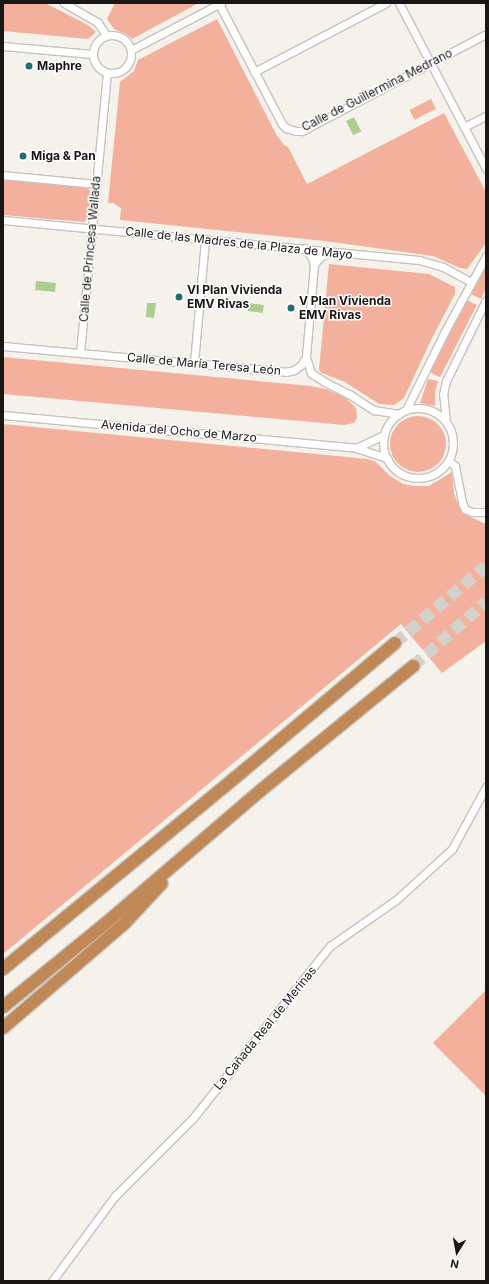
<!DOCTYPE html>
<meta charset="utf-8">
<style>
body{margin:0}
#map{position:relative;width:489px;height:1284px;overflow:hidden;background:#f5f2eb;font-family:Inter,sans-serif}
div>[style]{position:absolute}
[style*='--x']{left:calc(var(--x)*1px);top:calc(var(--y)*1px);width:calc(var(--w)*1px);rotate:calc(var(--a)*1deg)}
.green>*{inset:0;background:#f3b09c;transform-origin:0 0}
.round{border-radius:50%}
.water>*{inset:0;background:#adcd8f;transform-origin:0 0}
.motorway-tunnel>*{height:12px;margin-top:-6px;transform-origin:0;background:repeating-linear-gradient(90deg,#d4d1cb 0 12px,transparent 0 18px)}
.roads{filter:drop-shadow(1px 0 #c6c2bc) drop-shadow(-1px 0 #c6c2bc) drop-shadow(0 1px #c6c2bc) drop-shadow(0 -1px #c6c2bc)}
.minor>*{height:7px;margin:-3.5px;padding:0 3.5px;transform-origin:3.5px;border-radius:3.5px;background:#fff}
.minor>.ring{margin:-3.5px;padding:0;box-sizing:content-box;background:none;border:7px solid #fff;border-radius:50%}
.motorway>*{height:12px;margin:-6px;padding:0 6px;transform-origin:6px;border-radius:6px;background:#c18857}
.dots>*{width:11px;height:11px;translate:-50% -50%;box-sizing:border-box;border:2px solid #fff;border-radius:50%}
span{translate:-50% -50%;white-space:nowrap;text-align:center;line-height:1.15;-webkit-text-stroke:3px #fff;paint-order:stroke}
.poi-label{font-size:12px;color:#181715;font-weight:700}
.left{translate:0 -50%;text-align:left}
.street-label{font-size:12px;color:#181715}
.frame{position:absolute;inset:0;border:4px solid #181715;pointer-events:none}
.north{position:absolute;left:437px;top:1232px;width:40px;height:40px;-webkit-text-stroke:3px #fff;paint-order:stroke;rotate:191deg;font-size:11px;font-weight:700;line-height:16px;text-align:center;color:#181715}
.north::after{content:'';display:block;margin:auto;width:14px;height:18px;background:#181715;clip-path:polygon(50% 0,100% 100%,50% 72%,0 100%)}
</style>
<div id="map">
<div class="green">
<i style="clip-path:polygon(3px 3px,45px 3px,88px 25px,96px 32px,88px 39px,3px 31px)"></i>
<i style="clip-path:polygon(115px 3px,196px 3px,197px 4px,132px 39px,126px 34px,114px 29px,107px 19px)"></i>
<i style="clip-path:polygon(217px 19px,276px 134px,284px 145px,288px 147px,307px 184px,444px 113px,486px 192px,486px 243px,470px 265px,467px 269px,460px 268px,433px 256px,325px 241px,120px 220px,121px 208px,113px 203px,108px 203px,120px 82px,134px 71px,138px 60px)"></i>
<i style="left:431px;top:99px;width:11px;height:24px;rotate:63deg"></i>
<i style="clip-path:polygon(3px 180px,87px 188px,91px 192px,88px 219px,84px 222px,3px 215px)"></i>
<i style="clip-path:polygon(329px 264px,429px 274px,455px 287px,455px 294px,432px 338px,404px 398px,394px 405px,379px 404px,345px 382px,322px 373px,319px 370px)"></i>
<i style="clip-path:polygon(486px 265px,486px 288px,481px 299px,471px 294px)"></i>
<i style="left:467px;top:300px;width:11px;height:81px;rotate:27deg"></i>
<i style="clip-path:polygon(3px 357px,311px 386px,326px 389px,346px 398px,356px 408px,357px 418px,354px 423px,344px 425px,3px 394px)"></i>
<i style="clip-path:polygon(428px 379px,438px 381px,435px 392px,435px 406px,420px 403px)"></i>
<i class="round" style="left:390px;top:416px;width:56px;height:56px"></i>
<i style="clip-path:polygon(3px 424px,368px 459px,376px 462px,390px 476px,403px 484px,415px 486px,429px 486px,452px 472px,454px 493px,460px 509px,466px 515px,486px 524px,486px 641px,442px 673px,401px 624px,3px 954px)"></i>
<i style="clip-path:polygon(486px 990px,486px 1096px,433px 1043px)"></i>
</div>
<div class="water">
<i style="left:354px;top:117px;width:16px;height:9px;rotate:63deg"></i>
<i style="left:36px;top:281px;width:20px;height:9px;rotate:6deg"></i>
<i style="clip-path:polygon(147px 303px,156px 303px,154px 318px,146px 317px)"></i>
<i style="left:249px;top:303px;width:15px;height:8px;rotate:8deg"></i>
</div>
<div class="motorway-tunnel">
<i style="--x:395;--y:643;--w:119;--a:-40.2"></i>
<i style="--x:413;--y:666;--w:97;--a:-41.2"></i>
</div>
<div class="roads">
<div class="minor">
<i style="--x:64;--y:3;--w:39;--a:30"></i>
<i style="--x:98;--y:23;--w:14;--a:56"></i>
<i style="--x:399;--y:3;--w:187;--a:62.3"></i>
<i style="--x:219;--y:4;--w:136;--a:62.3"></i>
<i style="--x:282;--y:124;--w:6;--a:45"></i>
<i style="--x:286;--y:128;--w:10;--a:17"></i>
<i style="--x:296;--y:131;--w:6;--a:0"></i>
<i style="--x:302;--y:131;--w:208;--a:-27.8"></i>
<i class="ring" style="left:93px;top:35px;width:31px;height:31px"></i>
<i style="--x:3;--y:46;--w:89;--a:5.1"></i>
<i style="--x:131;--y:50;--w:102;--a:-27.6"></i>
<i style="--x:254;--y:72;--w:149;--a:-27.6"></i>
<i style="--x:464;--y:127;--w:25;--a:-27"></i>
<i style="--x:3;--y:175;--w:93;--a:5.5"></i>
<i style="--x:3;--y:220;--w:418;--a:5.5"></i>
<i style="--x:419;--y:260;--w:25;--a:16"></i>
<i style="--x:443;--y:267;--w:32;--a:28"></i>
<i style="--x:305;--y:248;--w:12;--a:55"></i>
<i style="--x:312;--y:258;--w:7;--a:74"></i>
<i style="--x:328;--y:252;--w:12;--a:145"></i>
<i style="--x:318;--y:259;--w:7;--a:124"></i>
<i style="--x:314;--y:265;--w:92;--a:95"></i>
<i style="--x:306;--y:357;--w:17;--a:73"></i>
<i style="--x:311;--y:373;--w:17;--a:33"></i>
<i style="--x:325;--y:382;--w:27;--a:27"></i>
<i style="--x:349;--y:394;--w:30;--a:33"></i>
<i style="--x:374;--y:410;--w:25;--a:9"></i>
<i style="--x:3;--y:346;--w:284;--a:5.2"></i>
<i style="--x:286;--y:372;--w:8;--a:-14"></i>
<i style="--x:294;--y:370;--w:9;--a:-36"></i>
<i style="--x:301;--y:365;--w:9;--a:-58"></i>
<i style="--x:80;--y:353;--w:281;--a:-84.5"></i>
<i style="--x:194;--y:363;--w:124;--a:-84.9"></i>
<i class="ring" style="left:383px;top:408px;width:63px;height:63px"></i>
<i style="--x:406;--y:410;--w:88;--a:-63.7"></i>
<i style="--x:445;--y:331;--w:85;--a:-61.3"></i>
<i style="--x:3;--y:415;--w:355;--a:5.3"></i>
<i style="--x:356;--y:448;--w:33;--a:18"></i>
<i style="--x:446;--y:421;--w:27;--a:-96"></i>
<i style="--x:443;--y:394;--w:13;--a:-77"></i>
<i style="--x:446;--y:381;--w:90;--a:-63.7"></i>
<i style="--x:356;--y:448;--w:31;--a:-25"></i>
<i style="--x:449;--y:461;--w:8;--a:40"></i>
<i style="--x:455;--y:466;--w:38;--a:79"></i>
<i style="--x:462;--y:503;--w:7;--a:63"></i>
<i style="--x:465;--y:509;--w:8;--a:23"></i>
<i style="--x:472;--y:512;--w:14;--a:0"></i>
<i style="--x:52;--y:1281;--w:106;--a:-53.5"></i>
<i style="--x:115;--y:1196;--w:110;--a:-45"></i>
<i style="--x:193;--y:1118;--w:220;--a:-51.5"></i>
<i style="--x:330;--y:946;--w:80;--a:-34.9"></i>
<i style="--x:396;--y:900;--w:76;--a:-42.3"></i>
<i style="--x:452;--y:849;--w:71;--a:-61.3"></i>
</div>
<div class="motorway">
<i style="--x:3;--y:969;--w:310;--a:-39.5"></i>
<i style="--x:242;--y:772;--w:200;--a:-40.1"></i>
<i style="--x:3;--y:1007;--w:133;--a:-39.2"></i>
<i style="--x:106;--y:923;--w:203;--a:-40.6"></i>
<i style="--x:260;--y:791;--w:198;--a:-39.2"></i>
<i style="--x:3;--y:1028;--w:161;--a:-40.7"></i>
<i style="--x:125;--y:923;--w:54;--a:-47.2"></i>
</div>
</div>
<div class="dots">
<i style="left:29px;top:66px;background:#216d71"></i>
<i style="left:23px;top:156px;background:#216d71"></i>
<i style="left:179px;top:297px;background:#216d71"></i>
<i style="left:291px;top:308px;background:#216d71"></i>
</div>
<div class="poi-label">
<span class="left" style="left:37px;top:66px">Maphre</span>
<span class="left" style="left:31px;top:156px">Miga &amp; Pan</span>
<span class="left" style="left:187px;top:297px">VI Plan Vivienda<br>EMV Rivas</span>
<span class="left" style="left:299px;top:308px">V Plan Vivienda<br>EMV Rivas</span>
</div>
<div class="street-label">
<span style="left:377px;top:90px;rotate:-27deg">Calle de Guillermina Medrano</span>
<span style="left:239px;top:243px;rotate:6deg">Calle de las Madres de la Plaza de Mayo</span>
<span style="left:90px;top:249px;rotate:-85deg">Calle de Princesa Wallada</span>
<span style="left:204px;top:364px;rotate:5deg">Calle de María Teresa León</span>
<span style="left:179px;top:431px;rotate:5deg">Avenida del Ocho de Marzo</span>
<span style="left:265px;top:1028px;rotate:-51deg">La Cañada Real de Merinas</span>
</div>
<div class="frame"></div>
<div class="north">N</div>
</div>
